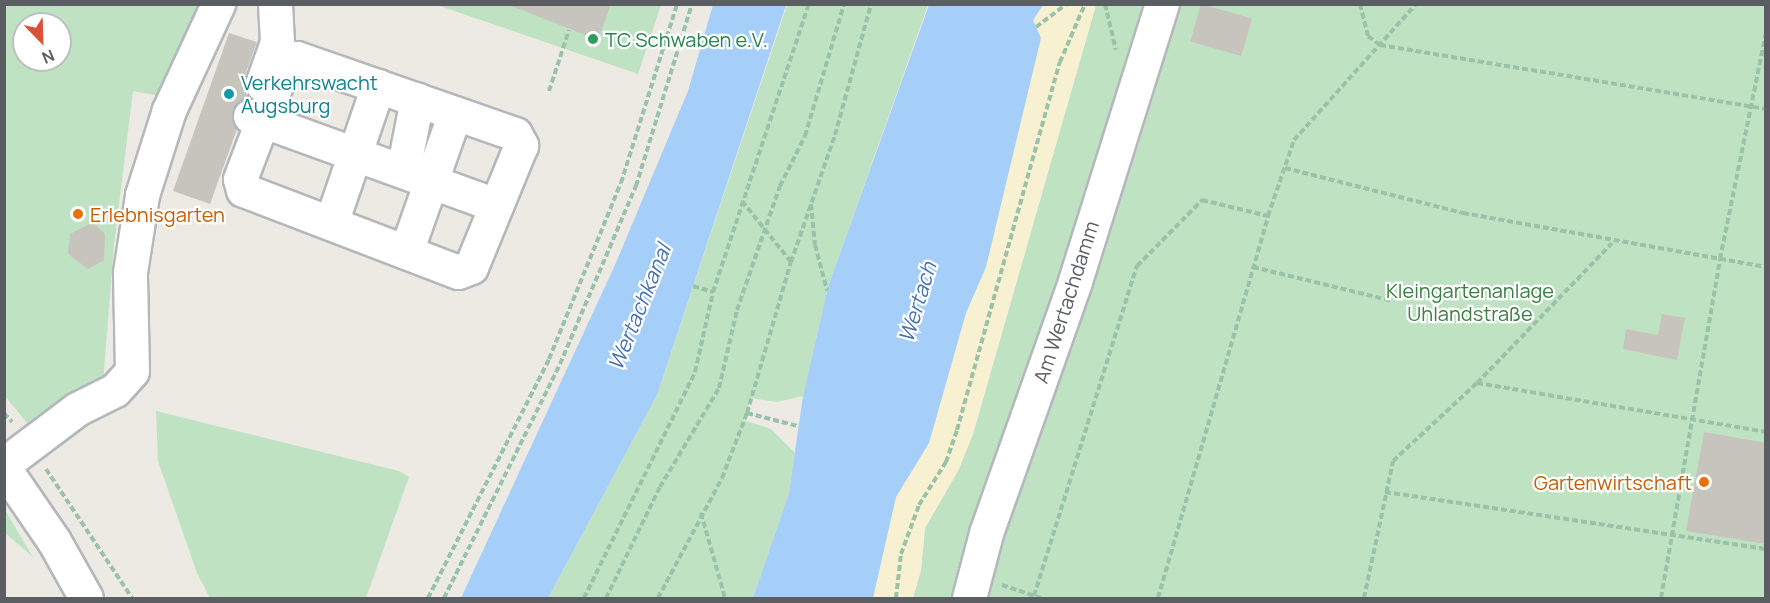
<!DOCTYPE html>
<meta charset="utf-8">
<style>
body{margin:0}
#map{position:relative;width:1770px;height:603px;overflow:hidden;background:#eceae2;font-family:Manrope,sans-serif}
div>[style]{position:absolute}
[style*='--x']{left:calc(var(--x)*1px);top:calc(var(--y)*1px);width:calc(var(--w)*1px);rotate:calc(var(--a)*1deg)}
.green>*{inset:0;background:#bfe2c2}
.sand>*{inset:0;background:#f7f1d2}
.water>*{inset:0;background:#a5cef8}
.building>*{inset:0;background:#c7c4be;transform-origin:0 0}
.path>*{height:4px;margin-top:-2px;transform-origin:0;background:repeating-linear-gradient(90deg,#9ac2a8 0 6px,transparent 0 9px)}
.roads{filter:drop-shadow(2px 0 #b4b7bb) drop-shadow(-2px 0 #b4b7bb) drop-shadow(0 2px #b4b7bb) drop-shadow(0 -2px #b4b7bb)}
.minor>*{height:33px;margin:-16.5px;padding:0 16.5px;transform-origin:16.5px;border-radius:16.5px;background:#fff}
.dots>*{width:16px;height:16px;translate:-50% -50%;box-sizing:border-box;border:3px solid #fff;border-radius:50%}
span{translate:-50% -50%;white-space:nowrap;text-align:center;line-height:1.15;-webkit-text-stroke:4.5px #fff;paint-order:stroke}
.leisure-label{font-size:20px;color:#27864d}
.left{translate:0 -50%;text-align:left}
.culture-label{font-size:20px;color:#0d838f}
.food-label{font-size:20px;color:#c56008}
.right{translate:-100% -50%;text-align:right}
.park-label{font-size:20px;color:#3a8043}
.street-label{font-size:20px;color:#5a5d61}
.water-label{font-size:21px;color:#4773b2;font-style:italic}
.frame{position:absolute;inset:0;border:6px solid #5a5d61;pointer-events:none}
.north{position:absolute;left:12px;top:12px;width:60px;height:60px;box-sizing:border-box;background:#fff;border:2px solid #bdbec0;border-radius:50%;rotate:157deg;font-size:16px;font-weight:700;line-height:24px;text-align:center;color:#5a5d61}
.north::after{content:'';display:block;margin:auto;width:21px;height:27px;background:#dc5037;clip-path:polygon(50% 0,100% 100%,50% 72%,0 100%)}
</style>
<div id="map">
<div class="green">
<i style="clip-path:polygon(evenodd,4px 5px,204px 5px,160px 96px,133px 91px,114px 245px,103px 383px,28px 424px,5px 396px,4px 5px,24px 24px,60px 24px,60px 60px,24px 60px,24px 24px)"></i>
<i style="clip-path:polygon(437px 5px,661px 5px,638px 74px)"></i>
<i style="clip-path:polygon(787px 5px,928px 5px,828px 287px,803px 396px,777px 402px,751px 398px,744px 420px,771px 429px,795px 453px,789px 493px,753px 598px,548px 598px,657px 395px)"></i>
<i style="clip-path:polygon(1096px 5px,1154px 5px,959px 598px,913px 598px,921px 570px,925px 528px,958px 471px,973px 434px)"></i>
<i style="clip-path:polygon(1182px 5px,1765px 5px,1765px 598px,984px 598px,1126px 184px)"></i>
<i style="clip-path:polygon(156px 411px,399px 471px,409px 477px,366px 598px,210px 598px,197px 573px,158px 461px)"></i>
<i style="clip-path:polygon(4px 510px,5px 510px,33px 557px,5px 533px)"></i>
</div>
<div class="sand">
<i style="clip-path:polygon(1043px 5px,1096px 5px,973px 434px,958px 471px,925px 528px,921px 570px,913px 598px,873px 598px,896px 497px,929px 443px,966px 313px,986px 266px,1033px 20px)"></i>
</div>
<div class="water">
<i style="clip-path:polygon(713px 5px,786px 5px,657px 395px,548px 598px,461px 598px,615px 265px,688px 91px)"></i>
<i style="clip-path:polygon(929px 5px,1043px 5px,1033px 20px,1041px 38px,986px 267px,966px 313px,929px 443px,896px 497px,873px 598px,753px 598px,789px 493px,803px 396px,828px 287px)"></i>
</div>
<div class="building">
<i style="clip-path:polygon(507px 4px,611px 4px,598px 40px)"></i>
<i style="left:1201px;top:4px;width:53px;height:39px;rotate:16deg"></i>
<i style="clip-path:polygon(229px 33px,257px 42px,244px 78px,248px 97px,233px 109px,232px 120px,237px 129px,210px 204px,173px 191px)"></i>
<i style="clip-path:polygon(93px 222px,105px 234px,104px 260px,88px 269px,68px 254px,70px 234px)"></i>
<i style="clip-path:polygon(1662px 314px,1685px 318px,1677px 360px,1623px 349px,1626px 329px,1658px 335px)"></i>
<i style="clip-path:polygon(1704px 432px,1766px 443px,1766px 544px,1686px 531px)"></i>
</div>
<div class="path">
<i style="--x:1105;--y:4;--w:47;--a:76.6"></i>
<i style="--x:1360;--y:4;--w:33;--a:76"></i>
<i style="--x:1368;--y:36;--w:15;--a:37"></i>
<i style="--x:1380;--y:45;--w:391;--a:9.4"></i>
<i style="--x:1036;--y:27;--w:38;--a:-37"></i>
<i style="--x:549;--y:91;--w:64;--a:-71.8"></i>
<i style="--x:1285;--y:168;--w:184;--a:14.2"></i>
<i style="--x:1463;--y:213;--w:308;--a:10.1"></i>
<i style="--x:742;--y:201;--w:78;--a:51.2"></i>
<i style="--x:811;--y:204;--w:41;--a:84.4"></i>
<i style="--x:815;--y:245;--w:47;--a:75.1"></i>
<i style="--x:1253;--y:267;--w:143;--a:13.7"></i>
<i style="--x:693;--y:286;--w:21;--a:17"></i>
<i style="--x:1477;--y:383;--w:293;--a:9.6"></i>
<i style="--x:4;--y:413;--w:12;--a:48"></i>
<i style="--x:747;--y:413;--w:53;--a:14.3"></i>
<i style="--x:46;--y:469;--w:155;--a:56.3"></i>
<i style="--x:1385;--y:492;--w:385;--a:8.5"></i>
<i style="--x:701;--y:513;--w:88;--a:74.2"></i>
<i style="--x:1002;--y:585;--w:41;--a:18.4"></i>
<i style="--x:1034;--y:596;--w:346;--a:-72.7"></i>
<i style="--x:1137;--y:266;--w:93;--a:-45.4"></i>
<i style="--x:1202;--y:200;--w:68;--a:13.6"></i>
<i style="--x:1268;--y:216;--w:80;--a:-71.1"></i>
<i style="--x:1294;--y:140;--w:183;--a:-48.1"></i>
<i style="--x:428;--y:598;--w:268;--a:-63.1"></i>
<i style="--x:549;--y:359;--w:190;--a:-67.8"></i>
<i style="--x:621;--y:183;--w:188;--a:-72.6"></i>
<i style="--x:444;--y:598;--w:261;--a:-63.6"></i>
<i style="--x:560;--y:364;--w:194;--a:-66.9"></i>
<i style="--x:636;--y:186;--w:190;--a:-72.9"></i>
<i style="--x:584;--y:598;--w:252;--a:-63.8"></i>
<i style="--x:695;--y:372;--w:82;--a:-77.3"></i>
<i style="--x:713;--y:292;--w:304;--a:-71.6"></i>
<i style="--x:606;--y:598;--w:123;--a:-64.1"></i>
<i style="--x:660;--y:487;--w:115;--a:-59.2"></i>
<i style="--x:719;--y:388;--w:80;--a:-77"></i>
<i style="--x:737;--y:310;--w:131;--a:-70.9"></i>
<i style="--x:780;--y:186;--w:56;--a:-63.4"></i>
<i style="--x:805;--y:136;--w:138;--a:-73.5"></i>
<i style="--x:658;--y:598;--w:136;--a:-61.9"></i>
<i style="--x:722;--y:478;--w:70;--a:-69"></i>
<i style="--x:747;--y:413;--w:157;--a:-73.8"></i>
<i style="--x:791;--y:262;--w:134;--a:-70.9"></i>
<i style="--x:835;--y:135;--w:136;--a:-74.6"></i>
<i style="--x:896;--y:598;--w:44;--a:-83.5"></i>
<i style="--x:901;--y:554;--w:52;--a:-69.8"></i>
<i style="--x:919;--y:505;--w:51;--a:-57.9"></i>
<i style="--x:946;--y:462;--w:34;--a:-71"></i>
<i style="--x:957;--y:430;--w:382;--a:-74.4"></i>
<i style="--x:1060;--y:62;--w:63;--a:-66.7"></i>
<i style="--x:1158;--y:598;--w:398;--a:-73.9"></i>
<i style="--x:1364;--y:598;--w:140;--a:-78"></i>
<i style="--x:1393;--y:461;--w:115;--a:-42.9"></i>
<i style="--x:1477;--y:383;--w:194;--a:-46"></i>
<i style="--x:1661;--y:598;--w:344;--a:-80.1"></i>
<i style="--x:1720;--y:259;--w:232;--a:-78.5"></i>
</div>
<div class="roads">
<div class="minor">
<i style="--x:297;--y:58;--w:231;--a:19.2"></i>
<i style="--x:515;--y:134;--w:13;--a:61"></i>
<i style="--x:521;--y:145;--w:132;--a:112.3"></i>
<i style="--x:471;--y:267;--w:14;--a:159"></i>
<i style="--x:458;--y:272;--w:230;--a:-159.1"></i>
<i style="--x:243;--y:190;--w:11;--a:-105"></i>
<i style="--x:240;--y:179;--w:123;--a:-69.1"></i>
<i style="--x:284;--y:64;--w:14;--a:-25"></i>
<i style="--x:262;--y:84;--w:45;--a:-70.3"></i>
<i style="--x:277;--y:42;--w:38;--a:-93"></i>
<i style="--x:250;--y:116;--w:262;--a:19.9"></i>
<i style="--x:403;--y:171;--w:73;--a:-79"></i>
<i style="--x:331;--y:223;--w:145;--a:-71.1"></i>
<i style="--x:406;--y:252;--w:147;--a:-70.6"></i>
<i style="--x:4;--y:464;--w:91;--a:-37"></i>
<i style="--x:77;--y:409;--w:42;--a:-26.6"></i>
<i style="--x:115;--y:390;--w:25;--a:-48"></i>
<i style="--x:132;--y:371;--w:99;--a:-91.2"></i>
<i style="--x:130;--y:272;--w:78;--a:-81.1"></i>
<i style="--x:142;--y:195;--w:89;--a:-72.4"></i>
<i style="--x:169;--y:110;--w:117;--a:-65.2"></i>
<i style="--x:4;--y:468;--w:88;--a:55.6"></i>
<i style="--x:54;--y:541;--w:65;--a:60.7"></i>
<i style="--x:969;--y:598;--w:67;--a:-75.3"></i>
<i style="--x:986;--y:533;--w:267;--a:-70.5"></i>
<i style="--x:1075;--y:281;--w:290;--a:-72.6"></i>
</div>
</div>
<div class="dots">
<i style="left:593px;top:39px;background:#2e9e5b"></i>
<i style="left:229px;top:94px;background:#0f9aa8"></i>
<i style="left:78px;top:214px;background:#e8710a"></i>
<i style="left:1704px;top:482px;background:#e8710a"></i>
</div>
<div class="leisure-label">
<span class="left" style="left:605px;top:39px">TC Schwaben e.V.</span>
</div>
<div class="culture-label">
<span class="left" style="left:241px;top:94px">Verkehrswacht<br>Augsburg</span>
</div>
<div class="food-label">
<span class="left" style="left:90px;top:214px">Erlebnisgarten</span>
<span class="right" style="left:1692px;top:482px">Gartenwirtschaft</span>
</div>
<div class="park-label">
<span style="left:1470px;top:302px">Kleingartenanlage<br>Uhlandstraße</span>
</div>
<div class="street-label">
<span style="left:1066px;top:302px;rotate:-72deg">Am Wertachdamm</span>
</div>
<div class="water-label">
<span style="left:917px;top:302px;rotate:-73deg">Wertach</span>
<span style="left:639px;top:307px;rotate:-68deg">Wertachkanal</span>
</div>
<div class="frame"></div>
<div class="north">N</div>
</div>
